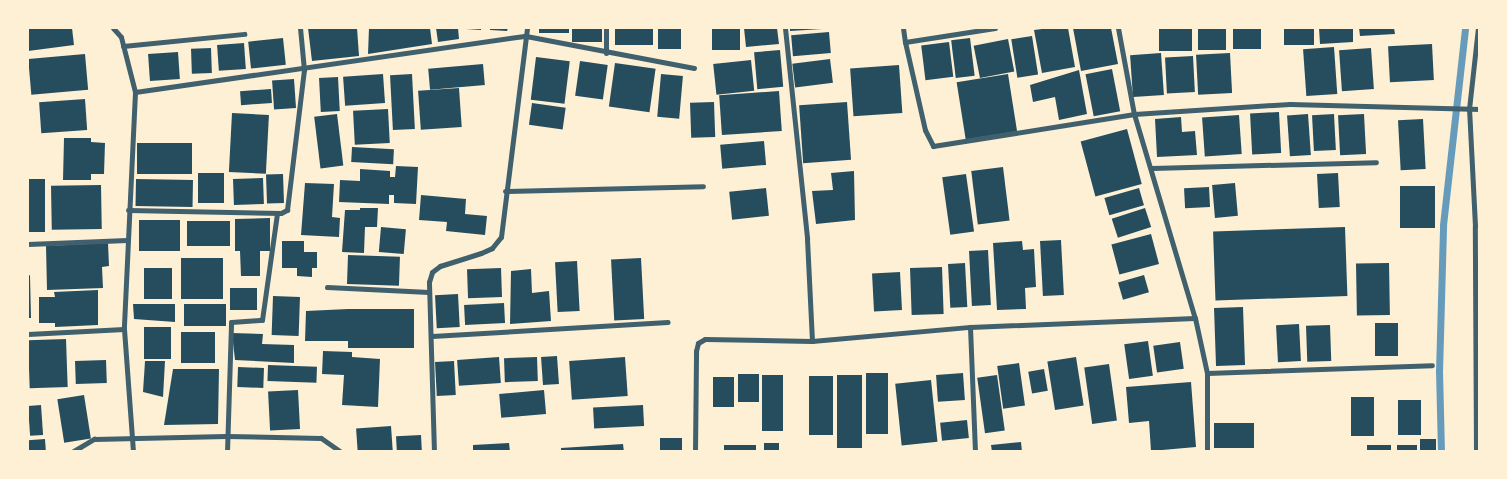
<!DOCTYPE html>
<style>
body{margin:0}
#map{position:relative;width:1507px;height:479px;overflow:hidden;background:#fdf0d5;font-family:"PT Sans",sans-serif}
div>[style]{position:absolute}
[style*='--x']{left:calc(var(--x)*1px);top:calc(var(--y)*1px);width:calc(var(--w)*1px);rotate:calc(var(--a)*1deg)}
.stream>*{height:7px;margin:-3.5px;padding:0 3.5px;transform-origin:3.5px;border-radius:3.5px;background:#669bbc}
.building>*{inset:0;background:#264d5e;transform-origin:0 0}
.minor>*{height:5px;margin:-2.5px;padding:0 2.5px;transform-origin:2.5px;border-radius:2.5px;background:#3f606c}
span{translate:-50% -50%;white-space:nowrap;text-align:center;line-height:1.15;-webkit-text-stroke:4.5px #fdf0d5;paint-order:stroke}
.frame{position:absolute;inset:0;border:29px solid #fdf0d5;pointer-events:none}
</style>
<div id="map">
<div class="stream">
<i style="--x:1441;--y:452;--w:80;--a:-91.4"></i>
<i style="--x:1439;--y:372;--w:147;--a:-88.4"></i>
<i style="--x:1443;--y:225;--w:198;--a:-83.6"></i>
</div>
<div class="building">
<i style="clip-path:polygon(28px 28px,72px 28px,74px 45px,28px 51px)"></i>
<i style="clip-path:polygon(308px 28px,357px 28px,359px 56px,312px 61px)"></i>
<i style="clip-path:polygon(369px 28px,430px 28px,432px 44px,368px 54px)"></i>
<i style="clip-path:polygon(436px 28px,458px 28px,459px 39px,438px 42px)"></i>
<i style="clip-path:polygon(467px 28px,481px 28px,481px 30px,466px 29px)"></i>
<i style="clip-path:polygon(490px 28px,508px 28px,507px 31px,490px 30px)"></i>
<i style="left:539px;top:28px;width:30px;height:5px"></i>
<i style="left:572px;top:28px;width:30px;height:14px"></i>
<i style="left:615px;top:28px;width:38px;height:17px"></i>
<i style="left:658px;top:28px;width:23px;height:21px"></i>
<i style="left:712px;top:28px;width:28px;height:22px"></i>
<i style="clip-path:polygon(744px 28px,777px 28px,779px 44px,746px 47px)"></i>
<i style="clip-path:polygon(790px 28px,822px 28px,822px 29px,790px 31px)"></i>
<i style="clip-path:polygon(1050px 28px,1068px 28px,1075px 67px,1042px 73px,1034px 30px)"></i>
<i style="clip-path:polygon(1073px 28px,1111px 28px,1118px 64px,1081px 71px)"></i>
<i style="left:1159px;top:28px;width:33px;height:23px"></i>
<i style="left:1198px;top:28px;width:28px;height:22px"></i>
<i style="left:1233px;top:28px;width:28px;height:21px"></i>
<i style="left:1284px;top:28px;width:30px;height:17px"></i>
<i style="clip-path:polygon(1319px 28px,1353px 28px,1353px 42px,1320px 44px)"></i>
<i style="clip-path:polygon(1359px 28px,1394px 28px,1395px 34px,1360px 36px)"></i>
<i style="left:829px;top:32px;width:21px;height:38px;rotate:85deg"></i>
<i style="left:1032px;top:36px;width:39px;height:21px;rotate:81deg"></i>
<i style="left:283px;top:38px;width:27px;height:35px;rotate:84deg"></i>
<i style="left:970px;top:38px;width:38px;height:19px;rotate:83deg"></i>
<i style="left:1008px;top:39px;width:33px;height:35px;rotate:79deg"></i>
<i style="left:949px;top:42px;width:35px;height:28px;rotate:83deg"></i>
<i style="left:244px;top:43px;width:26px;height:27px;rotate:86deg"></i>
<i style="left:1432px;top:44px;width:36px;height:44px;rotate:87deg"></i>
<i style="left:1334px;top:47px;width:47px;height:31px;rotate:86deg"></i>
<i style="left:211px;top:48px;width:25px;height:20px;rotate:88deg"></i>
<i style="left:1371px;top:48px;width:41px;height:32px;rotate:86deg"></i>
<i style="left:780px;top:50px;width:37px;height:26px;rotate:85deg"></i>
<i style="left:178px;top:52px;width:27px;height:30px;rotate:86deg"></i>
<i style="left:1161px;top:53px;width:42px;height:31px;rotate:86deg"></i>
<i style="left:1230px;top:53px;width:40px;height:34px;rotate:87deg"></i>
<i style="left:85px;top:54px;width:36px;height:57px;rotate:85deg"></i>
<i style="left:1193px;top:56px;width:36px;height:28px;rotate:87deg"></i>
<i style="left:536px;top:57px;width:34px;height:43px;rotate:7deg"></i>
<i style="left:830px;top:59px;width:24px;height:38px;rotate:83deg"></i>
<i style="left:751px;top:60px;width:31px;height:38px;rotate:84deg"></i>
<i style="left:580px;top:61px;width:28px;height:35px;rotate:8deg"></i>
<i style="left:615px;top:63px;width:41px;height:44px;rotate:8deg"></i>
<i style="left:483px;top:64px;width:21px;height:55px;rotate:85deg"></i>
<i style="left:899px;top:65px;width:48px;height:49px;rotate:86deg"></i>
<i style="left:1112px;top:69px;width:43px;height:27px;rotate:79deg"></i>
<i style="clip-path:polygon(1079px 70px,1087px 114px,1059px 120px,1055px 97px,1033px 102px,1030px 85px)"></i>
<i style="left:383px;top:74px;width:29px;height:40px;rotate:86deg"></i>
<i style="left:412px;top:74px;width:55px;height:22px;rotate:87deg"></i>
<i style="left:661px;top:74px;width:22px;height:43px;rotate:5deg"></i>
<i style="left:1008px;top:74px;width:58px;height:52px;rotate:81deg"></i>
<i style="left:338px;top:77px;width:34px;height:19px;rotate:87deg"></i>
<i style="left:294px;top:79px;width:29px;height:22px;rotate:86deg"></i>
<i style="left:459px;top:88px;width:39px;height:41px;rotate:86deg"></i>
<i style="left:271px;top:89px;width:14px;height:31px;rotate:86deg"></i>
<i style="left:779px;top:91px;width:40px;height:60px;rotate:86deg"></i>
<i style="left:85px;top:99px;width:31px;height:46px;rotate:86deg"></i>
<i style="left:714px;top:102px;width:35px;height:24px;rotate:88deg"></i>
<i style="left:847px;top:102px;width:58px;height:48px;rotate:86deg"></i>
<i style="left:532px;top:103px;width:34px;height:22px;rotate:8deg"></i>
<i style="left:388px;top:109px;width:34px;height:35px;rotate:87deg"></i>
<i style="left:1279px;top:112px;width:41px;height:29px;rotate:87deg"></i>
<i style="left:232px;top:113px;width:37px;height:59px;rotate:3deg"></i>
<i style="left:337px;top:114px;width:52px;height:23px;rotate:83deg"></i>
<i style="left:1308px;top:114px;width:41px;height:21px;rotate:86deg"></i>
<i style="left:1334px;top:114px;width:36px;height:22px;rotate:87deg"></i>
<i style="left:1364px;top:114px;width:40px;height:26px;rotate:87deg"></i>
<i style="left:1239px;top:115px;width:39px;height:37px;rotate:86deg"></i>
<i style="clip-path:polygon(1181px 117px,1182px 132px,1195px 131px,1197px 155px,1157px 157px,1155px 119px)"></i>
<i style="left:1423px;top:119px;width:50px;height:25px;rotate:87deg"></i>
<i style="left:1127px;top:129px;width:57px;height:48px;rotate:75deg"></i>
<i style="clip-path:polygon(64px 138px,91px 138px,91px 142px,105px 143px,104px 174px,91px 174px,91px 180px,63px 180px)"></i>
<i style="left:764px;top:141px;width:24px;height:44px;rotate:85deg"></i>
<i style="left:137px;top:143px;width:55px;height:31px"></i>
<i style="left:352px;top:147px;width:42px;height:15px;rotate:3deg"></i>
<i style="clip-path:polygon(396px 166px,418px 167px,416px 204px,394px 203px,394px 195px,389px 195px,389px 204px,339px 202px,340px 180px,360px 181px,360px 169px,390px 171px,390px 177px,395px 177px)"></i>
<i style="left:1003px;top:167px;width:54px;height:32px;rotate:83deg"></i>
<i style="clip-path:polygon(854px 171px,855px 220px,816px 224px,812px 191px,833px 190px,831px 173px)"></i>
<i style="left:198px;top:173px;width:26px;height:30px"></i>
<i style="left:1338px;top:173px;width:34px;height:21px;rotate:87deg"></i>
<i style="left:283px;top:174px;width:29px;height:17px;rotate:88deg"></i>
<i style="left:966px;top:174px;width:58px;height:24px;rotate:82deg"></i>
<i style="left:263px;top:178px;width:26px;height:30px;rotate:88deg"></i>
<i style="left:28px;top:179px;width:17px;height:53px"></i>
<i style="left:136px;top:179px;width:57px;height:27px;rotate:1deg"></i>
<i style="clip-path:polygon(305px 183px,334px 184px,332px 217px,340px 218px,339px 237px,301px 235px)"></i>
<i style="left:1235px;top:183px;width:33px;height:23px;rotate:85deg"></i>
<i style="left:101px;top:185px;width:44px;height:50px;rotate:89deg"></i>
<i style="left:1435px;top:186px;width:42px;height:35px;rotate:90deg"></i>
<i style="left:1209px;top:187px;width:20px;height:25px;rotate:87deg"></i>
<i style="left:766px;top:188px;width:28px;height:37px;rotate:84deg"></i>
<i style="left:1139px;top:188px;width:18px;height:36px;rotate:74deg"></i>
<i style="clip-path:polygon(421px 195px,466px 199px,465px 214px,487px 216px,485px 235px,446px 231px,447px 222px,419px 220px)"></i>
<i style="clip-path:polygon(360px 208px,378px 208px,377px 227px,365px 227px,364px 253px,342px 252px,345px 210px,360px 210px)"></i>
<i style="left:1145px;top:208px;width:20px;height:35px;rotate:72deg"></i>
<i style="clip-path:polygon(270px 218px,270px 251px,260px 251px,260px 276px,241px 276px,240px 251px,235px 251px,235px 219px)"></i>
<i style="left:139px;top:220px;width:41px;height:31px"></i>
<i style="left:187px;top:221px;width:43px;height:25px"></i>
<i style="left:381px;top:227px;width:25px;height:25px;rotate:5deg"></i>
<i style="left:1345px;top:227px;width:69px;height:132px;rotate:88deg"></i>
<i style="left:1151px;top:234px;width:31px;height:41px;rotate:75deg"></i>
<i style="left:1061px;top:240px;width:55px;height:21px;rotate:87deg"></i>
<i style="clip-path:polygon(282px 241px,304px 241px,304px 252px,317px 252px,317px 268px,312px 268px,312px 277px,297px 276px,297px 268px,282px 268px)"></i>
<i style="clip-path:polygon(1022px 241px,1023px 250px,1034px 249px,1036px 287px,1025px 288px,1026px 309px,997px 310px,993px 243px)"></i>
<i style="clip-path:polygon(108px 243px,109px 266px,102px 267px,103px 288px,47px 290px,46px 246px)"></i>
<i style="left:988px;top:250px;width:55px;height:19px;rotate:87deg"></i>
<i style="left:348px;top:255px;width:52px;height:29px;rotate:2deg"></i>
<i style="left:181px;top:258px;width:42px;height:41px"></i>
<i style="left:641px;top:258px;width:61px;height:30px;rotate:87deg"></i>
<i style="left:577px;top:261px;width:50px;height:22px;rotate:87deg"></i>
<i style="left:965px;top:263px;width:44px;height:17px;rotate:87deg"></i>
<i style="left:1389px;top:263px;width:52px;height:33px;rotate:89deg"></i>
<i style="left:942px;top:267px;width:47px;height:32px;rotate:88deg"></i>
<i style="left:144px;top:268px;width:28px;height:31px"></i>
<i style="left:501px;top:268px;width:29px;height:34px;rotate:88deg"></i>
<i style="clip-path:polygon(531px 269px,532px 293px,549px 291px,551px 321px,510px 324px,511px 271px)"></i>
<i style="left:900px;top:272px;width:38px;height:28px;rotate:87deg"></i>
<i style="clip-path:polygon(30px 275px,31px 318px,28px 318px,28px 276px)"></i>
<i style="left:1144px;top:275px;width:18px;height:27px;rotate:74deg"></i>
<i style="left:230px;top:288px;width:27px;height:22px"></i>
<i style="clip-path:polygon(98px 290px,98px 325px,55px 327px,55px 323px,39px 323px,39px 297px,55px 297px,54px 292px)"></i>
<i style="left:458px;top:294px;width:33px;height:23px;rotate:87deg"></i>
<i style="left:273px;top:296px;width:27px;height:39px;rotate:2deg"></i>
<i style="left:504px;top:303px;width:20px;height:40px;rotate:87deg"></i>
<i style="clip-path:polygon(133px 304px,175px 304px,175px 322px,134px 319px)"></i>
<i style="left:184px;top:304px;width:42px;height:22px"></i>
<i style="left:1243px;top:307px;width:58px;height:29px;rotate:88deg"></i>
<i style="clip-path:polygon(348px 309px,414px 309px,414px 348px,348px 348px,348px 341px,305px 341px,306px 311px)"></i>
<i style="left:1375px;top:323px;width:23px;height:33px"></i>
<i style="left:1299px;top:324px;width:37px;height:23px;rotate:87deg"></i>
<i style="left:1330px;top:325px;width:36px;height:24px;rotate:88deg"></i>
<i style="left:144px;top:327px;width:27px;height:32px"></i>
<i style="left:181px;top:332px;width:34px;height:31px"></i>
<i style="clip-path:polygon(232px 333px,263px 334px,262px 344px,294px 345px,294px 363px,235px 360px)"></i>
<i style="left:66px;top:339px;width:48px;height:38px;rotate:88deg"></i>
<i style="left:1148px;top:341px;width:35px;height:24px;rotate:82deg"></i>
<i style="left:1180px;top:342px;width:27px;height:27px;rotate:82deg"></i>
<i style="clip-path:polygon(323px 351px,352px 352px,352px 357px,380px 359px,378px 407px,342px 405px,344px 375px,322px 374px)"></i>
<i style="left:557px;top:356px;width:28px;height:16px;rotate:86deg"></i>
<i style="left:499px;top:357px;width:26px;height:42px;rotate:86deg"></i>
<i style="left:537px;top:357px;width:24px;height:33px;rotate:88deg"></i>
<i style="left:625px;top:357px;width:39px;height:56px;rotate:86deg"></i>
<i style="left:1076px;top:357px;width:49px;height:29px;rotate:81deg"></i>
<i style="left:106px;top:360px;width:23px;height:31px;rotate:88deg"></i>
<i style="clip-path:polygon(145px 361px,165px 361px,163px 397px,143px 392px)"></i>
<i style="left:454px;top:361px;width:34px;height:19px;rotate:87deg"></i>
<i style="left:1019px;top:363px;width:43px;height:22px;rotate:82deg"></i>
<i style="left:1109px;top:364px;width:57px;height:25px;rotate:82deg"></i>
<i style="left:268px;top:365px;width:49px;height:16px;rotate:2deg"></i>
<i style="left:238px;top:367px;width:26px;height:20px;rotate:2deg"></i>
<i style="clip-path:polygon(173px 369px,219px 369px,218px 424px,164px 425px)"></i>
<i style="left:1044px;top:369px;width:22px;height:16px;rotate:80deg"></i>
<i style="left:866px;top:373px;width:22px;height:61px"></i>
<i style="left:963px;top:373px;width:27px;height:27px;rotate:86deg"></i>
<i style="left:738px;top:374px;width:21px;height:28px"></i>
<i style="left:783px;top:375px;width:56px;height:21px;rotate:90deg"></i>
<i style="left:837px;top:375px;width:25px;height:73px"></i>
<i style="left:997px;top:375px;width:56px;height:20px;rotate:82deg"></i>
<i style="left:809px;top:376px;width:24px;height:59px"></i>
<i style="left:713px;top:377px;width:21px;height:30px"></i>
<i style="left:931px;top:380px;width:62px;height:36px;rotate:84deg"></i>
<i style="clip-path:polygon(1191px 382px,1196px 447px,1151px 451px,1149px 421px,1129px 423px,1126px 387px)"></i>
<i style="left:298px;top:390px;width:39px;height:30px;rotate:87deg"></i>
<i style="left:544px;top:390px;width:24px;height:45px;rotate:85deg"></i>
<i style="left:84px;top:395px;width:44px;height:27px;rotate:81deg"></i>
<i style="left:1351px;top:397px;width:23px;height:39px"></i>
<i style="left:1398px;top:400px;width:23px;height:35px"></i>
<i style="left:41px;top:405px;width:30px;height:13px;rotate:86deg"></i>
<i style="left:643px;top:405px;width:21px;height:50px;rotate:87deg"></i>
<i style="left:967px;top:420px;width:18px;height:27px;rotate:84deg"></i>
<i style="left:1214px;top:423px;width:40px;height:25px"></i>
<i style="left:391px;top:426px;width:26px;height:35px;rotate:86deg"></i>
<i style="left:421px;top:435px;width:17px;height:25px;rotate:87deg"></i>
<i style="left:682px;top:438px;width:14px;height:22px;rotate:90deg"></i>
<i style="left:45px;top:439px;width:13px;height:17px;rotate:86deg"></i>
<i style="left:1420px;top:439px;width:16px;height:13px"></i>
<i style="clip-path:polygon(1021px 442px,1022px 452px,992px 452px,991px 445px)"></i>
<i style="clip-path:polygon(509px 443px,510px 452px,473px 452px,473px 445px)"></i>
<i style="left:764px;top:443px;width:15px;height:9px"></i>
<i style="clip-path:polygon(623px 444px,624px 452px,561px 452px,561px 448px)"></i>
<i style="left:724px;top:445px;width:32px;height:7px"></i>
<i style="left:1367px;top:445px;width:24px;height:7px"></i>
<i style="left:1397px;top:445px;width:20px;height:7px"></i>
</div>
<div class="minor">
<i style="--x:113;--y:28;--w:12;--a:48"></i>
<i style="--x:121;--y:37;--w:57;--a:75.7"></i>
<i style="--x:135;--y:92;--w:237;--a:92.7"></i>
<i style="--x:124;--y:329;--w:123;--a:85.8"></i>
<i style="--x:785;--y:28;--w:212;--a:84"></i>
<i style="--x:807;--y:239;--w:102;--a:87.2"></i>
<i style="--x:903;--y:28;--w:14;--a:82"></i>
<i style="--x:905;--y:42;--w:91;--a:-8.8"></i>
<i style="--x:1118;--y:28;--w:87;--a:79.5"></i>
<i style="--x:1134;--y:114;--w:213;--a:73.4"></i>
<i style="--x:1195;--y:318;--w:56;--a:77.7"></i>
<i style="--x:1207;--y:373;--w:79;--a:90"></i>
<i style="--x:905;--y:42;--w:90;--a:77.2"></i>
<i style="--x:925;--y:130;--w:18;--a:63"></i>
<i style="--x:933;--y:146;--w:204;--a:-9"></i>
<i style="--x:1134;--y:114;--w:156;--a:-3.7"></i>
<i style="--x:1290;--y:104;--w:190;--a:1.5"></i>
<i style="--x:123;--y:46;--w:122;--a:-5.7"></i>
<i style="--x:606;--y:53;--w:25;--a:-90"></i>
<i style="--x:135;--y:92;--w:395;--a:-8.2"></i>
<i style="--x:526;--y:36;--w:171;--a:10.8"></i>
<i style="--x:1152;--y:168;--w:224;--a:-1.5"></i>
<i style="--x:505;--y:191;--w:198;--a:-1.4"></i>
<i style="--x:128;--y:210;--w:153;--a:1.1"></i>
<i style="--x:281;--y:213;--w:7;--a:-27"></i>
<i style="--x:287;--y:210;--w:141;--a:-83.1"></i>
<i style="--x:304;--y:70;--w:42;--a:-95.4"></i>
<i style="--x:28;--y:244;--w:99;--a:-2.3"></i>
<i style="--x:327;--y:287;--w:102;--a:2.8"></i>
<i style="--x:970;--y:327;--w:125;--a:87.7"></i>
<i style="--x:28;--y:334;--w:96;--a:-3"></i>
<i style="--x:432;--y:336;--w:236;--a:-3.4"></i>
<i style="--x:1207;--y:373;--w:225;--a:-2"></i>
<i style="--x:72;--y:452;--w:26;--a:-31"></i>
<i style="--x:94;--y:439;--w:132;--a:-1.3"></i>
<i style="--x:226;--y:436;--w:95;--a:1.2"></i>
<i style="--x:321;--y:438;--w:24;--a:35"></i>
<i style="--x:227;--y:452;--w:130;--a:-88.2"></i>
<i style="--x:231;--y:322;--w:31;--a:-4"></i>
<i style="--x:262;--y:320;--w:108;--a:-82"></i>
<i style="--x:434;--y:452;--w:170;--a:-91.7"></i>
<i style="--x:429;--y:282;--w:10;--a:-73"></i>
<i style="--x:432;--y:272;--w:10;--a:-37"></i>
<i style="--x:440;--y:266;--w:43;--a:-17.6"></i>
<i style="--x:481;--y:253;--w:12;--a:-24"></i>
<i style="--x:492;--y:248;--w:14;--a:-51"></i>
<i style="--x:501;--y:237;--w:211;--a:-82.9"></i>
<i style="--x:695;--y:452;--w:101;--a:-89.4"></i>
<i style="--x:696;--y:351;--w:8;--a:-76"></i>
<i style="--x:698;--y:343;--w:8;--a:-30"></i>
<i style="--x:705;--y:339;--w:107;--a:1.1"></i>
<i style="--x:812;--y:341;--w:159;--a:-5.1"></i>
<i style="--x:970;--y:327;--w:225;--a:-2.3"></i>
<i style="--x:1476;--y:452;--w:226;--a:-90.3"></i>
<i style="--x:1475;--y:226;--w:117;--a:-92.9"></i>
<i style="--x:1469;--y:109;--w:81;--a:-83.7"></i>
</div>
<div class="frame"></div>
</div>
